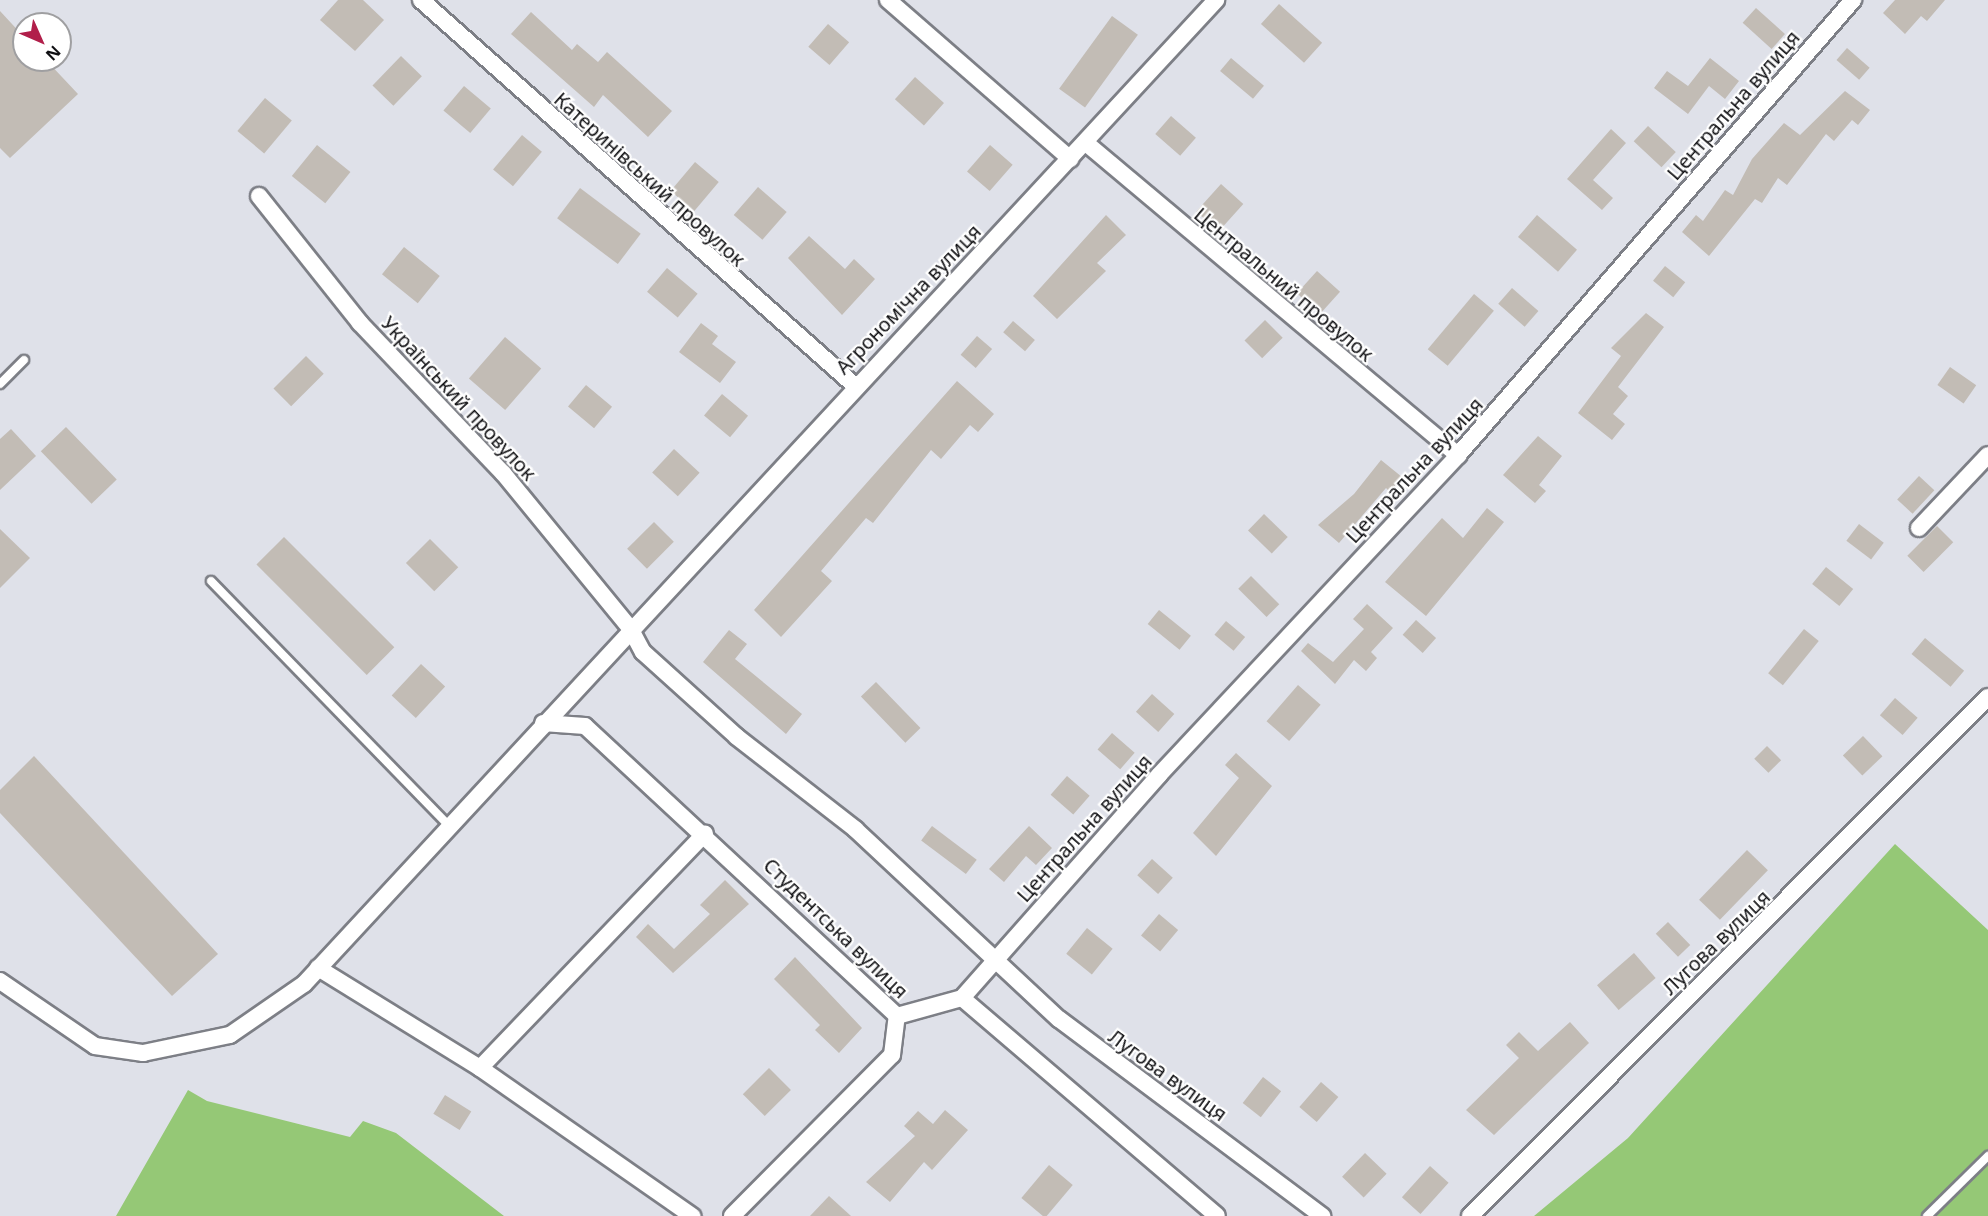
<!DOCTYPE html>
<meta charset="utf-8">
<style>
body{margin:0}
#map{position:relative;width:1988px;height:1216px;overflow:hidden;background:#dfe1e9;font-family:"Noto Sans",sans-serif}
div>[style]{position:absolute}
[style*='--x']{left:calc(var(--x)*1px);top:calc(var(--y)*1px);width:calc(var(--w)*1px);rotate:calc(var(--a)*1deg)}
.green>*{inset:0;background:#95c876}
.building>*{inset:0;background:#c2bcb5;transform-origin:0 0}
.roads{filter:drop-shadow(2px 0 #7d7f86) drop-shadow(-2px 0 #7d7f86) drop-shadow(0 2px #7d7f86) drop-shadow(0 -2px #7d7f86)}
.service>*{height:8px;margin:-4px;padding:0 4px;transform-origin:4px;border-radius:4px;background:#fff}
.minor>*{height:16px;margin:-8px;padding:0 8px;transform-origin:8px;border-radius:8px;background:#fff}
span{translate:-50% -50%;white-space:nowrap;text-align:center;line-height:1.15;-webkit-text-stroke:4.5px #fff;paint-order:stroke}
.street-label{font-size:20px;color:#101013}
.north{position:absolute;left:12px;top:12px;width:60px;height:60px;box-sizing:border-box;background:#fff;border:2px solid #9f9fa1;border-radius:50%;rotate:135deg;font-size:16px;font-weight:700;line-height:24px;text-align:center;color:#101013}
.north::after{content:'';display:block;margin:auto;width:21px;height:27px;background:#b11f4a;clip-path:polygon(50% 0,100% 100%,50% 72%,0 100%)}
</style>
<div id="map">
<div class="green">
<i style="clip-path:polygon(1895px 844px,1988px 930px,1988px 1216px,1534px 1216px,1628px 1138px)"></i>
<i style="clip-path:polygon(188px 1090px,207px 1101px,350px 1137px,363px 1121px,396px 1133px,504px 1216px,116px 1216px)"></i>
</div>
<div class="building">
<i style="clip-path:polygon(338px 0,363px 0,384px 20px,355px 51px,320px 20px)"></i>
<i style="clip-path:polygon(1895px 0,1945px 0,1927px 21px,1921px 16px,1905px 34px,1883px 13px)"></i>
<i style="left:1279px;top:4px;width:58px;height:27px;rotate:42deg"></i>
<i style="left:1756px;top:8px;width:39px;height:20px;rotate:42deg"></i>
<i style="clip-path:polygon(0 11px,24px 37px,24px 60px,46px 60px,78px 94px,10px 158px,0 148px)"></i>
<i style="clip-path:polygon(531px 12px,572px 50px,577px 44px,598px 62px,607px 52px,672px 111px,648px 137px,603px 95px,594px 107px,511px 34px)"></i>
<i style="left:1112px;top:16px;width:32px;height:90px;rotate:36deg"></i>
<i style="left:828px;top:24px;width:28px;height:30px;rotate:41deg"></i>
<i style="left:1847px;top:48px;width:30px;height:16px;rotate:41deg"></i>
<i style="left:401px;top:56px;width:29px;height:41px;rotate:44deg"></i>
<i style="left:1231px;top:58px;width:43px;height:17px;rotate:40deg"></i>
<i style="clip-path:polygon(1710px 58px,1739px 81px,1725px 99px,1709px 86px,1688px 114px,1654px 88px,1667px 71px,1688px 86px)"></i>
<i style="left:915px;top:77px;width:39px;height:30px;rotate:42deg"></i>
<i style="left:464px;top:86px;width:35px;height:32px;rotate:40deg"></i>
<i style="clip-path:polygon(1845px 91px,1870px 110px,1858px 125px,1852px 120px,1834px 141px,1826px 134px,1787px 185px,1778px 178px,1762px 203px,1755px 199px,1709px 256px,1682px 232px,1696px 215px,1703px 221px,1725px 190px,1733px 195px,1752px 159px,1784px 123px,1800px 135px)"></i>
<i style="left:265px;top:98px;width:35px;height:43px;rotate:40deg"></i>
<i style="left:1171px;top:116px;width:33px;height:24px;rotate:41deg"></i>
<i style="left:1648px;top:126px;width:38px;height:21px;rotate:43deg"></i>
<i style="clip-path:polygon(1611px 129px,1626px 143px,1593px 180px,1613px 198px,1602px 210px,1567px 179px)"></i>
<i style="left:522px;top:135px;width:26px;height:45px;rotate:40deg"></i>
<i style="left:317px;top:145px;width:43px;height:40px;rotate:39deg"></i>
<i style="left:990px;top:145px;width:30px;height:35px;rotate:41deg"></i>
<i style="left:695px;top:162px;width:31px;height:38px;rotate:40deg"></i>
<i style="left:1221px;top:184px;width:30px;height:37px;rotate:42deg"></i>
<i style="left:758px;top:187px;width:38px;height:37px;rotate:41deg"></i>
<i style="left:580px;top:188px;width:76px;height:38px;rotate:37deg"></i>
<i style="clip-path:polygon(1106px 215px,1126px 235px,1097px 263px,1106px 271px,1057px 319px,1033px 296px)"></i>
<i style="left:1537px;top:215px;width:53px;height:29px;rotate:41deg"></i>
<i style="clip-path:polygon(809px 236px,845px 269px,854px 259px,875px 279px,842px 315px,788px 258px)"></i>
<i style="left:404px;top:247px;width:46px;height:35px;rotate:39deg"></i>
<i style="left:1665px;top:266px;width:26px;height:19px;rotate:39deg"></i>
<i style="left:667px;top:268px;width:40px;height:31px;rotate:40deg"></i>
<i style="left:1317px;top:271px;width:31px;height:30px;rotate:42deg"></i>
<i style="left:1512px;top:288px;width:35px;height:21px;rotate:41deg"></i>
<i style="left:1474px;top:294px;width:26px;height:72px;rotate:40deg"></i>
<i style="clip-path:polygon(1646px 313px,1664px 327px,1618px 387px,1628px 396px,1613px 414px,1625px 424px,1612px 440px,1578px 413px,1621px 356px,1611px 348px)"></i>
<i style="left:1265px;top:320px;width:25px;height:29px;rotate:45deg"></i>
<i style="left:1013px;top:321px;width:29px;height:15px;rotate:41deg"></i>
<i style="clip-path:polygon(701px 323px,718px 336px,712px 344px,736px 362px,720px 383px,679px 352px)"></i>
<i style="left:977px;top:336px;width:20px;height:25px;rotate:41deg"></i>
<i style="left:505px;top:337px;width:48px;height:55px;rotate:41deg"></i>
<i style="left:306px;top:356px;width:25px;height:46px;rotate:45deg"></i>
<i style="left:1950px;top:367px;width:32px;height:22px;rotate:35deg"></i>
<i style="clip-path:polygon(957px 381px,994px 414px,978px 432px,970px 425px,941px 459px,931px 450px,873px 523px,866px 518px,821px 571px,832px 581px,781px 637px,754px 610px)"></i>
<i style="left:586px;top:385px;width:34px;height:28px;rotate:40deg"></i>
<i style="left:722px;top:394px;width:34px;height:28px;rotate:40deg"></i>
<i style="left:66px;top:427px;width:73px;height:35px;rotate:46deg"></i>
<i style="clip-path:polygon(11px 429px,36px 456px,0 490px,0 439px)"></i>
<i style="clip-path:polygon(1538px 436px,1562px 456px,1539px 485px,1546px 491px,1535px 503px,1503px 475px)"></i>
<i style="left:674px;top:449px;width:35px;height:32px;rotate:43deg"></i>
<i style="clip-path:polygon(1381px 460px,1402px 477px,1390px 492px,1386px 488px,1339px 543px,1318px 525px,1354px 494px)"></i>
<i style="left:1919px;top:476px;width:21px;height:32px;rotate:43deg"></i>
<i style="clip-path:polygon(1487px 508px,1504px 522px,1426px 616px,1385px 582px,1442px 518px,1463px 538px)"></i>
<i style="left:1264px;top:514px;width:33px;height:23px;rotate:44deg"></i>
<i style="left:654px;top:522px;width:28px;height:38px;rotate:45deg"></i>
<i style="left:1859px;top:524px;width:31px;height:21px;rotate:37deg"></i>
<i style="left:1937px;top:526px;width:23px;height:42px;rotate:45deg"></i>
<i style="clip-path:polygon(0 529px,30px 558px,0 588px)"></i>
<i style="left:284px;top:537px;width:156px;height:39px;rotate:45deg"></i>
<i style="left:430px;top:539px;width:40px;height:34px;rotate:45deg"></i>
<i style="left:1826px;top:567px;width:35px;height:22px;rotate:39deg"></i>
<i style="left:1251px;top:576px;width:40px;height:18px;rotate:45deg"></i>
<i style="clip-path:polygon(1367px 604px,1393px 628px,1371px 652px,1377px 658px,1366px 671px,1354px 660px,1335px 684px,1301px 651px,1308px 643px,1333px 662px,1364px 629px,1353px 619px)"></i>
<i style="left:1159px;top:610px;width:41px;height:18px;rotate:39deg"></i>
<i style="left:1416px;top:620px;width:27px;height:20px;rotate:42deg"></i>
<i style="left:1226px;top:621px;width:25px;height:18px;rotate:40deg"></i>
<i style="left:1804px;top:629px;width:19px;height:57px;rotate:39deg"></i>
<i style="clip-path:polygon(729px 630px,747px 644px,735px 659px,802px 714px,786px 734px,703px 662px)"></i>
<i style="left:1925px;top:638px;width:51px;height:21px;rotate:40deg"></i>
<i style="left:421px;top:664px;width:33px;height:43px;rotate:43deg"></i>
<i style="left:876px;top:682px;width:64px;height:21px;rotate:46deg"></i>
<i style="left:1298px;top:685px;width:30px;height:48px;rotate:41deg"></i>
<i style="left:1152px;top:694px;width:30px;height:24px;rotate:42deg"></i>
<i style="left:1895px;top:698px;width:30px;height:23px;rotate:41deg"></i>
<i style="left:1112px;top:733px;width:30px;height:22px;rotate:41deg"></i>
<i style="left:1863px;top:736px;width:28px;height:28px;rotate:46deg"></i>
<i style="left:1767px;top:746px;width:20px;height:18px;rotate:45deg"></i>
<i style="clip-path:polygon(1236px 753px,1272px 786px,1216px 856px,1193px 833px,1239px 778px,1225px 765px)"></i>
<i style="clip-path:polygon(34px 756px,218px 954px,172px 996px,0 813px,0 790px)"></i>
<i style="left:1067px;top:776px;width:30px;height:25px;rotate:41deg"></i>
<i style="left:932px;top:826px;width:56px;height:18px;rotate:37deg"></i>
<i style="clip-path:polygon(1029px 826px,1052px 848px,1036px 865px,1026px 856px,1004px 882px,989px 869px)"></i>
<i style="left:1747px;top:850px;width:29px;height:69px;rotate:44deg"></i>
<i style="left:1152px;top:859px;width:28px;height:22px;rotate:42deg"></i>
<i style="clip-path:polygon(725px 880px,749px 904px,673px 973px,636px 937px,648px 924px,674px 949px,710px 914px,700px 905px)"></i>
<i style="left:1159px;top:914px;width:25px;height:28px;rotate:40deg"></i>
<i style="left:1668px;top:922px;width:32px;height:17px;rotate:46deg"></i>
<i style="left:1087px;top:928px;width:33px;height:33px;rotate:39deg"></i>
<i style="left:1634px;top:953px;width:33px;height:49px;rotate:49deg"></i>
<i style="clip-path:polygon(795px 957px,862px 1028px,839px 1053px,815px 1030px,820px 1025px,774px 979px)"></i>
<i style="clip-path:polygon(1570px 1022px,1589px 1043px,1494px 1135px,1466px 1110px,1519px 1058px,1506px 1045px,1519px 1032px,1538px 1051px)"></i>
<i style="left:769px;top:1068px;width:31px;height:37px;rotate:45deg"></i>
<i style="left:1263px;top:1077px;width:23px;height:33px;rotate:38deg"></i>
<i style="left:1321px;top:1082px;width:23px;height:33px;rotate:41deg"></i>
<i style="left:445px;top:1095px;width:31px;height:22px;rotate:32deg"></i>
<i style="clip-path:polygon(945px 1110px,968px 1130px,932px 1170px,924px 1162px,890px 1202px,866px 1182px,915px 1136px,904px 1126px,918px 1111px,933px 1124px)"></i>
<i style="left:1365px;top:1153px;width:30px;height:33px;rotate:44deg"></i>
<i style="left:1049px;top:1165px;width:31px;height:43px;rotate:40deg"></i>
<i style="left:1430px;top:1166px;width:25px;height:42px;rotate:42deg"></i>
<i style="clip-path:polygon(829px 1196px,851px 1216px,810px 1216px)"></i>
</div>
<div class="roads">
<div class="service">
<i style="--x:0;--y:384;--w:34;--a:-45"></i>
<i style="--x:211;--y:581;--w:339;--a:45.8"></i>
<i style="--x:1927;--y:1216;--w:86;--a:-44.5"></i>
</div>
<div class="minor">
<i style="--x:421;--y:0;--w:579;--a:41.64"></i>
<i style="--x:888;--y:0;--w:242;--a:41.1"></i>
<i style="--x:1086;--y:143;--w:486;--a:40"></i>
<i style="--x:259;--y:196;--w:162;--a:51.5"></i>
<i style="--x:360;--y:323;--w:207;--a:46.4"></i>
<i style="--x:503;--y:473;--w:200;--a:50.7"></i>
<i style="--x:630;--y:628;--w:27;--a:62"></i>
<i style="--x:643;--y:652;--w:127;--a:42.1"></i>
<i style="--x:737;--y:737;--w:150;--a:37.9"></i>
<i style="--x:855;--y:829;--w:279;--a:43"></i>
<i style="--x:1059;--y:1019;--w:329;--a:36.8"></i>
<i style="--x:1919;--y:528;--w:100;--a:-46.6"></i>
<i style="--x:543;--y:723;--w:42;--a:4.1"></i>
<i style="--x:585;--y:726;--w:426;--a:42.9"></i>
<i style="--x:897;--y:1016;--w:67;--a:-15.5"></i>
<i style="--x:962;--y:998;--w:335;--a:40.5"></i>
<i style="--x:318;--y:968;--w:190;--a:31.7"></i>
<i style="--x:480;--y:1068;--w:259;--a:34.9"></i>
<i style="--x:0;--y:981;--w:115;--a:34.4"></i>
<i style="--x:95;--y:1046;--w:49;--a:8.3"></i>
<i style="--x:143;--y:1053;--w:89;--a:-11.7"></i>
<i style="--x:230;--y:1035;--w:90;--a:-34.6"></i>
<i style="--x:304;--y:984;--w:1342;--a:-47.17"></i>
<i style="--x:962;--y:998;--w:298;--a:-48.5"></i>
<i style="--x:1159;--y:775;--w:438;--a:-46.9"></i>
<i style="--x:1458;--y:455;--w:603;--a:-49.04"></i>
<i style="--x:480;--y:1068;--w:325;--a:-46.2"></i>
<i style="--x:732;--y:1216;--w:227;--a:-45.2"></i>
<i style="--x:892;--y:1055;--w:39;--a:-83"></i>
<i style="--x:1470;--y:1216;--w:733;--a:-45.06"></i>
</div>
</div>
<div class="street-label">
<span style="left:1733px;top:105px;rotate:-49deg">Центральна вулиця</span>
<span style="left:650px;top:179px;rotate:42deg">Катеринівський провулок</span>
<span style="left:1284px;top:284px;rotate:40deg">Центральний провулок</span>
<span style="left:908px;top:299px;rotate:-46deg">Агрономічна вулиця</span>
<span style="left:459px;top:398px;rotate:47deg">Український провулок</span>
<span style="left:1414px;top:470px;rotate:-47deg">Центральна вулиця</span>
<span style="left:1084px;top:828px;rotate:-48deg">Центральна вулиця</span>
<span style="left:836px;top:928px;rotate:44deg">Студентська вулиця</span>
<span style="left:1716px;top:942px;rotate:-44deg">Лугова вулиця</span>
<span style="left:1168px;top:1075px;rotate:36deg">Лугова вулиця</span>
</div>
<div class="north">N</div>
</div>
